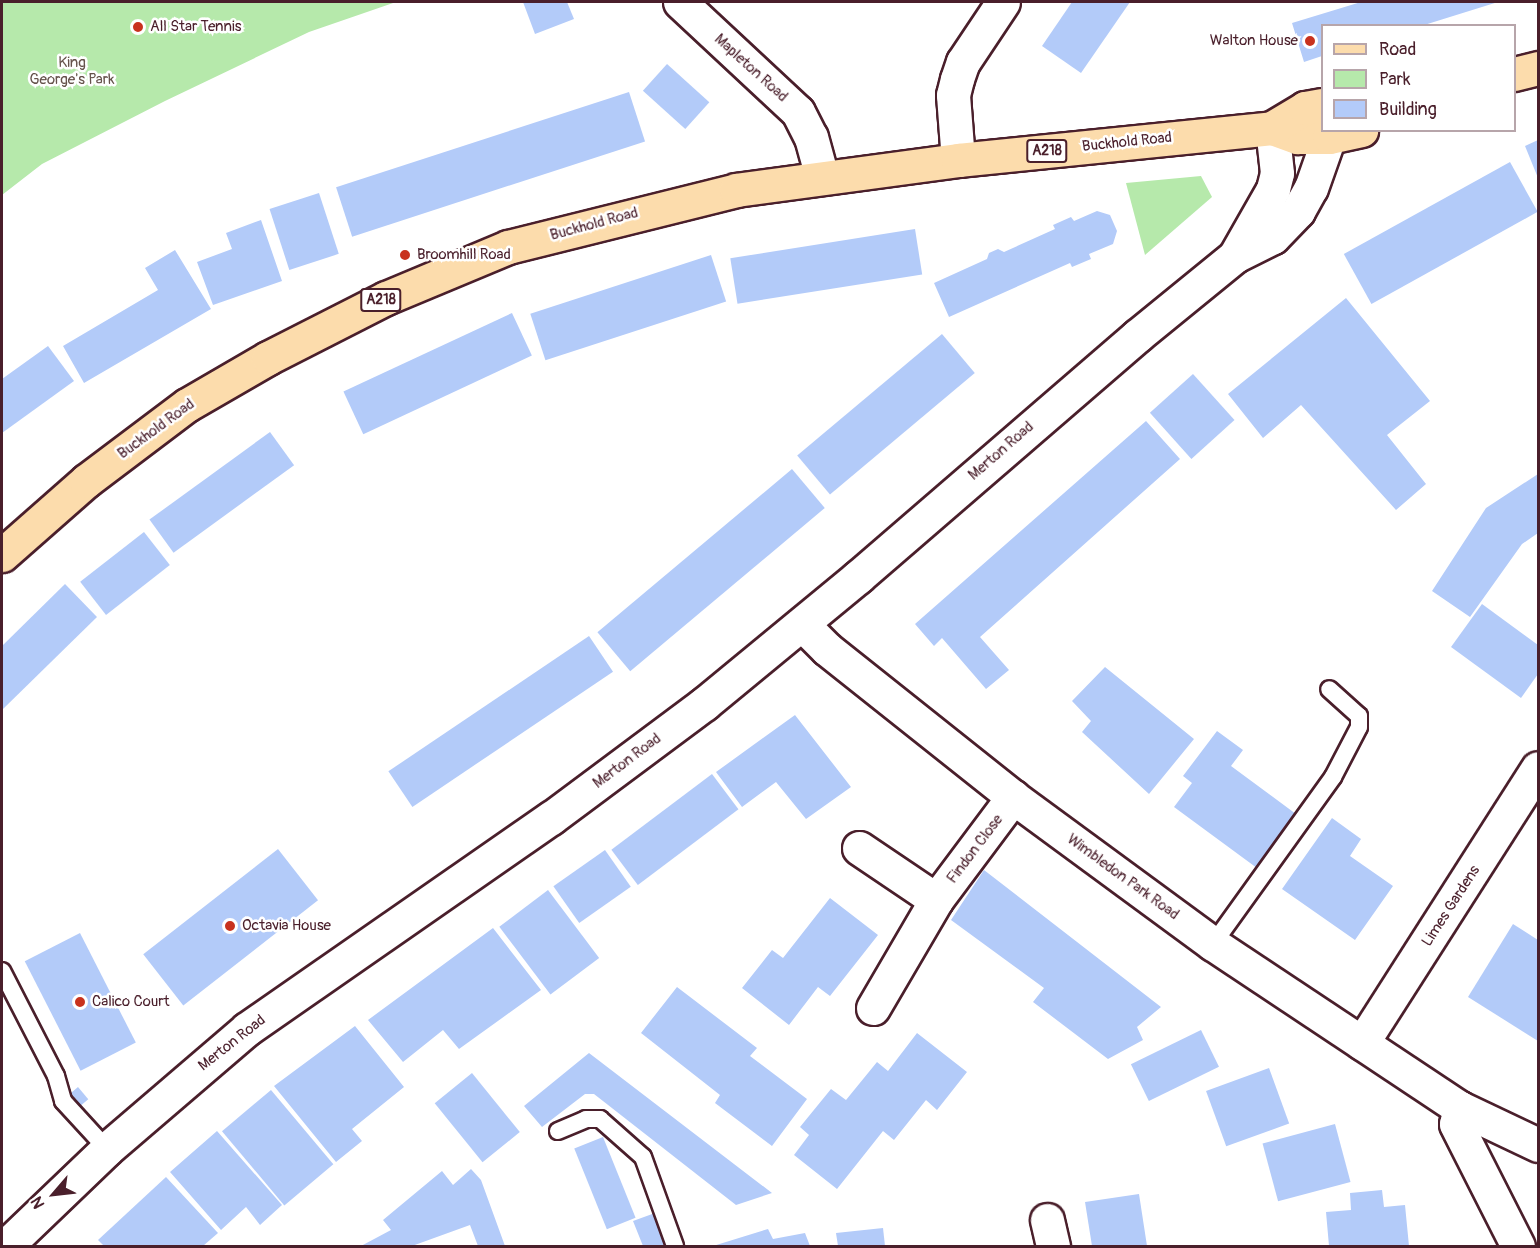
<!DOCTYPE html>
<style>
body{margin:0}
#map{position:relative;width:1540px;height:1248px;overflow:hidden;background:#fff;font-family:Pangolin,sans-serif}
div>[style]{position:absolute}
[style*='--x']{left:calc(var(--x)*1px);top:calc(var(--y)*1px);width:calc(var(--w)*1px);rotate:calc(var(--a)*1deg)}
.green>*{inset:0;background:#b6e9ab}
.building>*{inset:0;background:#b3cbf9;transform-origin:0 0}
.roads{filter:drop-shadow(2px 0 #4a1f2b) drop-shadow(-2px 0 #4a1f2b) drop-shadow(0 2px #4a1f2b) drop-shadow(0 -2px #4a1f2b)}
.service>*{height:16px;margin:-8px;padding:0 8px;transform-origin:8px;border-radius:8px;background:#fff}
.minor>*{height:33px;margin:-16.5px;padding:0 16.5px;transform-origin:16.5px;border-radius:16.5px;background:#fff}
.tertiary>*{height:33px;margin:-16.5px;padding:0 16.5px;transform-origin:16.5px;border-radius:16.5px;background:#fff}
.primary>*{height:33px;margin:-16.5px;padding:0 16.5px;transform-origin:16.5px;border-radius:16.5px;background:#fcdcac}
.dots>*{width:16px;height:16px;translate:-50% -50%;box-sizing:border-box;border:3px solid #fff;border-radius:50%}
span{translate:-50% -50%;white-space:nowrap;text-align:center;line-height:1.15;-webkit-text-stroke:5px #fff;paint-order:stroke}
.shield-label span{padding:2px 4px;background:#fff;border:2px solid;border-radius:4px;-webkit-text-stroke-width:0}
.shield-label{font-size:14px;color:#4a1f2b;font-weight:700}
.poi-label{font-size:15px;color:#4a1f2b}
.left{translate:0 -50%;text-align:left}
.right{translate:-100% -50%;text-align:right}
.park-label{font-size:15px;color:#65524b}
.street-label{font-size:15px;color:#4a1f2b}
.frame{position:absolute;inset:0;border:3px solid #4a1f2b;pointer-events:none}
.legend{position:absolute;left:1321px;top:24px;width:195px;height:108px;box-sizing:border-box;background:#fff;border:2px solid #b7a5aa;margin:0;padding:8px 10px;list-style:none;font-size:18px;color:#4a1f2b}
.legend li{display:flex;align-items:center;gap:12px;height:30px}
.legend b{width:30px;border:2px solid #b7a5aa}
.north{position:absolute;left:24px;top:1164px;width:60px;height:60px;-webkit-text-stroke:4px #fff;paint-order:stroke;rotate:242deg;font-size:16px;font-weight:700;line-height:24px;text-align:center;color:#4a1f2b}
.north::after{content:'';display:block;margin:auto;width:21px;height:27px;background:#4a1f2b;clip-path:polygon(50% 0,100% 100%,50% 72%,0 100%)}
</style>
<div id="map">
<div class="green">
<i style="clip-path:polygon(2px 2px,396px 2px,309px 32px,165px 101px,42px 164px,2px 195px)"></i>
<i style="clip-path:polygon(1201px 176px,1212px 197px,1145px 255px,1126px 183px)"></i>
</div>
<div class="building">
<i style="clip-path:polygon(523px 2px,567px 2px,574px 19px,535px 34px)"></i>
<i style="clip-path:polygon(1072px 2px,1130px 2px,1081px 73px,1042px 46px)"></i>
<i style="clip-path:polygon(1361px 2px,1498px 2px,1421px 26px,1322px 26px,1322px 56px,1304px 62px,1292px 23px)"></i>
<i style="left:667px;top:64px;width:57px;height:36px;rotate:42deg"></i>
<i style="left:629px;top:92px;width:52px;height:308px;rotate:72deg"></i>
<i style="clip-path:polygon(1538px 140px,1538px 178px,1525px 146px)"></i>
<i style="left:1510px;top:162px;width:57px;height:190px;rotate:61deg"></i>
<i style="left:319px;top:193px;width:64px;height:52px;rotate:72deg"></i>
<i style="clip-path:polygon(1097px 211px,1110px 215px,1117px 231px,1113px 244px,1089px 254px,1091px 259px,1072px 267px,1070px 263px,949px 317px,934px 283px,987px 259px,989px 253px,998px 249px,1004px 252px,1055px 229px,1053px 225px,1071px 217px,1074px 221px)"></i>
<i style="clip-path:polygon(261px 220px,282px 281px,213px 305px,197px 262px,232px 249px,226px 233px)"></i>
<i style="left:915px;top:229px;width:46px;height:187px;rotate:81deg"></i>
<i style="clip-path:polygon(175px 250px,211px 309px,84px 383px,63px 346px,158px 290px,145px 268px)"></i>
<i style="left:711px;top:255px;width:49px;height:190px;rotate:72deg"></i>
<i style="clip-path:polygon(1346px 298px,1430px 401px,1387px 435px,1426px 484px,1396px 510px,1301px 405px,1263px 438px,1228px 394px)"></i>
<i style="left:512px;top:313px;width:47px;height:186px;rotate:65deg"></i>
<i style="left:942px;top:334px;width:51px;height:189px;rotate:50deg"></i>
<i style="clip-path:polygon(48px 346px,74px 381px,2px 433px,2px 379px)"></i>
<i style="left:1193px;top:374px;width:62px;height:58px;rotate:48deg"></i>
<i style="clip-path:polygon(1146px 421px,1180px 459px,980px 637px,1009px 670px,986px 689px,942px 638px,934px 646px,915px 624px)"></i>
<i style="left:270px;top:432px;width:41px;height:149px;rotate:54deg"></i>
<i style="left:792px;top:469px;width:51px;height:254px;rotate:50deg"></i>
<i style="clip-path:polygon(1538px 474px,1538px 533px,1522px 544px,1470px 617px,1432px 591px,1486px 508px)"></i>
<i style="left:144px;top:532px;width:42px;height:81px;rotate:52deg"></i>
<i style="clip-path:polygon(65px 584px,97px 617px,2px 710px,2px 646px)"></i>
<i style="clip-path:polygon(1482px 604px,1538px 645px,1538px 674px,1521px 698px,1451px 647px)"></i>
<i style="left:589px;top:636px;width:43px;height:242px;rotate:56deg"></i>
<i style="clip-path:polygon(1105px 667px,1194px 739px,1149px 794px,1082px 732px,1091px 721px,1072px 701px)"></i>
<i style="clip-path:polygon(795px 715px,851px 787px,806px 819px,776px 782px,742px 807px,716px 772px)"></i>
<i style="clip-path:polygon(1217px 731px,1243px 750px,1231px 766px,1300px 817px,1261px 871px,1174px 807px,1192px 783px,1183px 776px)"></i>
<i style="left:712px;top:774px;width:44px;height:126px;rotate:53deg"></i>
<i style="clip-path:polygon(1332px 818px,1361px 839px,1350px 856px,1393px 886px,1355px 940px,1282px 889px)"></i>
<i style="left:278px;top:849px;width:65px;height:171px;rotate:52deg"></i>
<i style="left:605px;top:850px;width:45px;height:63px;rotate:55deg"></i>
<i style="clip-path:polygon(984px 870px,1161px 1007px,1137px 1027px,1143px 1040px,1108px 1059px,1033px 1002px,1044px 988px,951px 920px)"></i>
<i style="left:548px;top:890px;width:85px;height:61px;rotate:53deg"></i>
<i style="clip-path:polygon(830px 898px,878px 935px,830px 996px,818px 987px,789px 1025px,742px 988px,772px 950px,783px 958px)"></i>
<i style="clip-path:polygon(1513px 924px,1538px 940px,1538px 1041px,1468px 997px)"></i>
<i style="clip-path:polygon(493px 928px,541px 990px,459px 1049px,443px 1030px,403px 1062px,368px 1020px)"></i>
<i style="left:80px;top:933px;width:123px;height:62px;rotate:63deg"></i>
<i style="clip-path:polygon(677px 987px,757px 1048px,750px 1056px,807px 1099px,772px 1146px,715px 1103px,720px 1095px,641px 1033px)"></i>
<i style="clip-path:polygon(355px 1026px,404px 1087px,352px 1129px,362px 1141px,336px 1162px,274px 1086px)"></i>
<i style="left:1201px;top:1030px;width:41px;height:78px;rotate:64deg"></i>
<i style="clip-path:polygon(917px 1033px,967px 1072px,937px 1110px,926px 1100px,894px 1140px,883px 1131px,837px 1189px,794px 1155px,809px 1135px,800px 1127px,831px 1089px,846px 1100px,877px 1062px,888px 1071px)"></i>
<i style="clip-path:polygon(589px 1053px,772px 1193px,736px 1205px,594px 1094px,585px 1094px,542px 1127px,524px 1106px)"></i>
<i style="left:1269px;top:1068px;width:59px;height:67px;rotate:70deg"></i>
<i style="left:472px;top:1073px;width:76px;height:48px;rotate:51deg"></i>
<i style="left:78px;top:1087px;width:16px;height:12px;rotate:50deg"></i>
<i style="left:271px;top:1090px;width:97px;height:64px;rotate:50deg"></i>
<i style="left:1335px;top:1124px;width:60px;height:75px;rotate:75deg"></i>
<i style="clip-path:polygon(217px 1131px,282px 1205px,260px 1225px,246px 1207px,221px 1230px,170px 1172px)"></i>
<i style="left:603px;top:1137px;width:87px;height:31px;rotate:68deg"></i>
<i style="clip-path:polygon(471px 1169px,481px 1180px,505px 1246px,478px 1246px,470px 1225px,412px 1246px,361px 1246px,391px 1230px,383px 1220px,442px 1171px,453px 1185px)"></i>
<i style="clip-path:polygon(166px 1177px,218px 1233px,203px 1246px,104px 1246px,98px 1240px)"></i>
<i style="clip-path:polygon(1382px 1190px,1384px 1207px,1405px 1205px,1409px 1246px,1329px 1246px,1326px 1212px,1351px 1210px,1350px 1193px)"></i>
<i style="clip-path:polygon(1139px 1194px,1147px 1246px,1092px 1246px,1085px 1202px)"></i>
<i style="clip-path:polygon(655px 1213px,667px 1246px,643px 1246px,633px 1221px)"></i>
<i style="clip-path:polygon(883px 1228px,885px 1246px,838px 1246px,836px 1233px)"></i>
<i style="clip-path:polygon(768px 1229px,773px 1239px,805px 1233px,810px 1246px,713px 1246px)"></i>
</div>
<div class="roads">
<div class="service">
<i style="--x:1213;--y:944;--w:206;--a:-54.3"></i>
<i style="--x:1333;--y:777;--w:56;--a:-62.5"></i>
<i style="--x:1359;--y:727;--w:11;--a:-90"></i>
<i style="--x:1359;--y:716;--w:40;--a:-138"></i>
<i style="--x:2;--y:971;--w:118;--a:62.8"></i>
<i style="--x:56;--y:1076;--w:26;--a:74"></i>
<i style="--x:63;--y:1101;--w:65;--a:47.5"></i>
<i style="--x:558;--y:1131;--w:30;--a:-23"></i>
<i style="--x:586;--y:1119;--w:14;--a:0"></i>
<i style="--x:600;--y:1119;--w:57;--a:41.5"></i>
<i style="--x:643;--y:1157;--w:95;--a:70.2"></i>
</div>
<div class="minor">
<i style="--x:680;--y:2;--w:161;--a:43"></i>
<i style="--x:798;--y:112;--w:28;--a:63"></i>
<i style="--x:811;--y:137;--w:41;--a:74.6"></i>
<i style="--x:958;--y:160;--w:65;--a:-94.4"></i>
<i style="--x:953;--y:95;--w:16;--a:-76"></i>
<i style="--x:957;--y:79;--w:18;--a:-71"></i>
<i style="--x:963;--y:62;--w:72;--a:-56.3"></i>
<i style="--x:859;--y:848;--w:93;--a:34"></i>
<i style="--x:873;--y:1008;--w:125;--a:-59.7"></i>
<i style="--x:936;--y:900;--w:129;--a:-53.2"></i>
<i style="--x:1362;--y:1043;--w:326;--a:-57.4"></i>
<i style="--x:1460;--y:1108;--w:16;--a:104"></i>
<i style="--x:1456;--y:1124;--w:137;--a:63.1"></i>
<i style="--x:1047;--y:1220;--w:27;--a:77"></i>
</div>
<div class="tertiary">
<i style="--x:1235;--y:256;--w:77;--a:-60.4"></i>
<i style="--x:1273;--y:189;--w:16;--a:-76"></i>
<i style="--x:1277;--y:173;--w:45;--a:-96.3"></i>
<i style="--x:802;--y:624;--w:35;--a:45"></i>
<i style="--x:827;--y:649;--w:238;--a:38.5"></i>
<i style="--x:1013;--y:797;--w:248;--a:36.3"></i>
<i style="--x:1213;--y:944;--w:296;--a:33.6"></i>
<i style="--x:1460;--y:1108;--w:86;--a:25.4"></i>
<i style="--x:6;--y:1246;--w:140;--a:-43.8"></i>
<i style="--x:107;--y:1149;--w:184;--a:-40.6"></i>
<i style="--x:247;--y:1029;--w:370;--a:-34.8"></i>
<i style="--x:551;--y:818;--w:191;--a:-36.7"></i>
<i style="--x:704;--y:704;--w:200;--a:-39.5"></i>
<i style="--x:858;--y:577;--w:369;--a:-40.8"></i>
<i style="--x:1137;--y:336;--w:127;--a:-39.2"></i>
<i style="--x:1235;--y:256;--w:42;--a:-26.6"></i>
<i style="--x:1273;--y:237;--w:36;--a:-46"></i>
<i style="--x:1298;--y:211;--w:26;--a:-61"></i>
<i style="--x:1311;--y:188;--w:54;--a:-70.6"></i>
</div>
<div class="primary">
<i style="--x:1514;--y:74;--w:25;--a:-14"></i>
<i style="--x:1272;--y:128;--w:27;--a:20"></i>
<i style="--x:1297;--y:137;--w:32;--a:0"></i>
<i style="--x:1329;--y:137;--w:33;--a:-12"></i>
<i style="--x:2;--y:555;--w:112;--a:-41.4"></i>
<i style="--x:86;--y:481;--w:126;--a:-37"></i>
<i style="--x:187;--y:405;--w:94;--a:-30.1"></i>
<i style="--x:268;--y:358;--w:132;--a:-27"></i>
<i style="--x:386;--y:298;--w:132;--a:-22.7"></i>
<i style="--x:508;--y:247;--w:235;--a:-14"></i>
<i style="--x:736;--y:190;--w:224;--a:-7.7"></i>
<i style="--x:958;--y:160;--w:316;--a:-5.8"></i>
<i style="--x:1272;--y:128;--w:39;--a:-31"></i>
<i style="--x:1305;--y:108;--w:17;--a:-10"></i>
</div>
</div>
<div class="dots">
<i style="left:138px;top:27px;background:#c8321e"></i>
<i style="left:1310px;top:41px;background:#c8321e"></i>
<i style="left:405px;top:255px;background:#c8321e"></i>
<i style="left:230px;top:926px;background:#c8321e"></i>
<i style="left:80px;top:1002px;background:#c8321e"></i>
</div>
<div class="shield-label">
<span style="left:1047px;top:151px">A218</span>
<span style="left:381px;top:300px">A218</span>
</div>
<div class="poi-label">
<span class="left" style="left:150px;top:27px">All Star Tennis</span>
<span class="right" style="left:1298px;top:41px">Walton House</span>
<span class="left" style="left:417px;top:255px">Broomhill Road</span>
<span class="left" style="left:242px;top:926px">Octavia House</span>
<span class="left" style="left:92px;top:1002px">Calico Court</span>
</div>
<div class="park-label">
<span style="left:72px;top:71px">King<br>George's Park</span>
</div>
<div class="street-label">
<span style="left:751px;top:68px;rotate:42deg">Mapleton Road</span>
<span style="left:1127px;top:142px;rotate:-6deg">Buckhold Road</span>
<span style="left:594px;top:224px;rotate:-15deg">Buckhold Road</span>
<span style="left:156px;top:429px;rotate:-36deg">Buckhold Road</span>
<span style="left:1001px;top:451px;rotate:-41deg">Merton Road</span>
<span style="left:627px;top:761px;rotate:-37deg">Merton Road</span>
<span style="left:975px;top:849px;rotate:-53deg">Findon Close</span>
<span style="left:1123px;top:877px;rotate:36deg">Wimbledon Park Road</span>
<span style="left:1451px;top:906px;rotate:-57deg">Limes Gardens</span>
<span style="left:232px;top:1043px;rotate:-38deg">Merton Road</span>
</div>
<div class="frame"></div>
<ul class="legend">
<li><b style="height:8px;background:#fcdcac"></b>Road</li>
<li><b style="height:16px;background:#b6e9ab"></b>Park</li>
<li><b style="height:16px;background:#b3cbf9"></b>Building</li>
</ul>
<div class="north">N</div>
</div>
